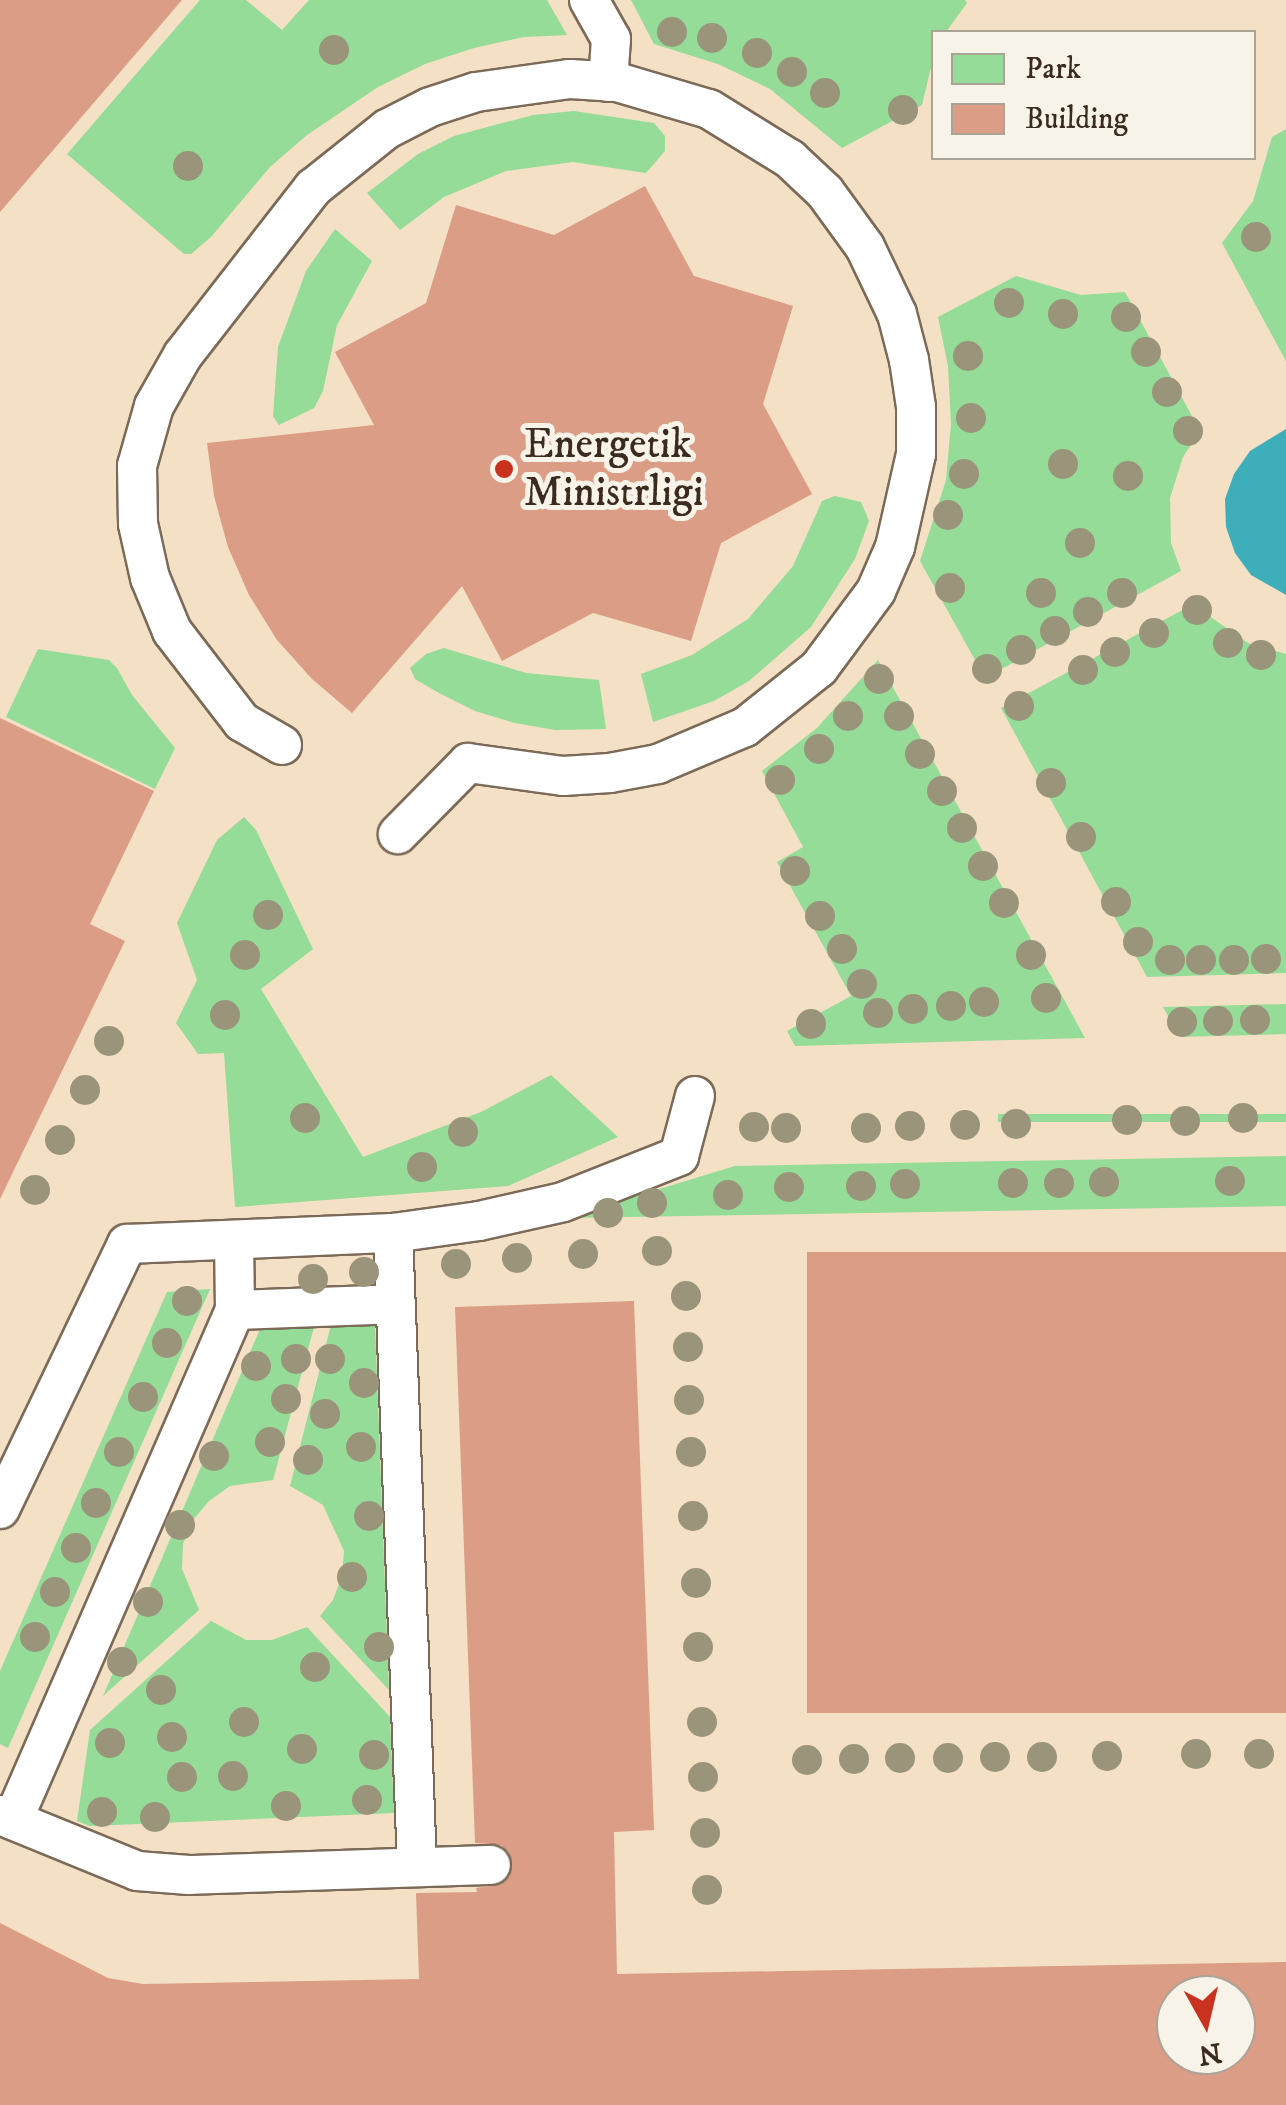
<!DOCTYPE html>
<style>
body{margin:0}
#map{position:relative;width:1286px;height:2105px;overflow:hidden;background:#f3e0c5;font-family:"IM FELL DW Pica",serif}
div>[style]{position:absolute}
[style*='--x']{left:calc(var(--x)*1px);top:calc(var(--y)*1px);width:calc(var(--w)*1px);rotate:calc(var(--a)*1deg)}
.green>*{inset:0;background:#94dc97;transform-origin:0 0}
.water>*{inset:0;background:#3eaeba}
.building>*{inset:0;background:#db9d85;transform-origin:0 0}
.roads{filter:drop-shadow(2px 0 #7b6a58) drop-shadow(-2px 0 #7b6a58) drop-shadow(0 2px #7b6a58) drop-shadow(0 -2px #7b6a58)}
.service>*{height:38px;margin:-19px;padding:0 19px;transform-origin:19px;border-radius:19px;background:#fff}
.trees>*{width:30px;height:30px;margin:-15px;border-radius:50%;background:#9a947a}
.dots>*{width:28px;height:28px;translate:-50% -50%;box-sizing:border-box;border:5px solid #f7f3e8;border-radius:50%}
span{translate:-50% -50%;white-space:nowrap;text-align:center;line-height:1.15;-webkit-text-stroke:10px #f7f3e8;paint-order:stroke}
.poi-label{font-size:42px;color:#3b2a1e}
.left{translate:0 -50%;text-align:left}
.legend{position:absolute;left:931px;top:30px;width:325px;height:130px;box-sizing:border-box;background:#f7f3e8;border:2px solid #aca397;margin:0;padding:12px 18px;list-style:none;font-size:30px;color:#3b2a1e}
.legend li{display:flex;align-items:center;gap:20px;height:50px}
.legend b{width:50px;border:2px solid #aca397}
.north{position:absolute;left:1156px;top:1975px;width:100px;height:100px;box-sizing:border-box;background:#f7f3e8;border:2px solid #aca397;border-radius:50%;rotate:172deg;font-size:28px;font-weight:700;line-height:40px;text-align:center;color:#3b2a1e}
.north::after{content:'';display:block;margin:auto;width:35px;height:45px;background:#c8321e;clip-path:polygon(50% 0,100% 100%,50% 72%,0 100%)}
</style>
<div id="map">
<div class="green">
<i style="clip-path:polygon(200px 0,246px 0,282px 30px,309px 0,547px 0,567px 35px,524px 37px,474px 48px,425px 64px,378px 87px,307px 135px,270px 167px,211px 237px,191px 254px,184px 254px,67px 154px)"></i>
<i style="clip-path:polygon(631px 0,965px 0,967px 3px,946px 32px,934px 32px,933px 59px,922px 105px,842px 148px,770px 89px,718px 64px,654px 44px)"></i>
<i style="clip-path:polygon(574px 111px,654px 123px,665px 136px,665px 151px,646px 173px,573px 162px,506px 171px,444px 197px,400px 230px,367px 193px,418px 154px,454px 136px,533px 115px)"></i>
<i style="clip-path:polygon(1286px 129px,1286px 361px,1222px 243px,1253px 201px,1272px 137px)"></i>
<i style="clip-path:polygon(335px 229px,372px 261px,337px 325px,323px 391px,314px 408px,279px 425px,273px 416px,278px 347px,306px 271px)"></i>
<i style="clip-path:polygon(1016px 276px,1081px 295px,1125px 292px,1200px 431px,1183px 457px,1170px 498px,1171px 543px,1181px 571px,985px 678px,920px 561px,946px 480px,951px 424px,948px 366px,938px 317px)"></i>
<i style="clip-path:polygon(835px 496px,861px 502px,869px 521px,855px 559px,811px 627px,749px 681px,714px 701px,653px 722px,641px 674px,692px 655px,748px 619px,793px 566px,822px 501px)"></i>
<i style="clip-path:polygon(1199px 601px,1212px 618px,1248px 643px,1286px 654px,1286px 973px,1147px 977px,1001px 708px)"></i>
<i style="clip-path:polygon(444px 648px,526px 673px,599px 680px,606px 729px,555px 730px,515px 723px,475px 711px,439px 693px,415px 679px,410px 668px,426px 654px)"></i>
<i style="clip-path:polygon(38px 649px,109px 660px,117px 668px,132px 695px,175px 748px,155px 789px,6px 717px)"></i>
<i style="clip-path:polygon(878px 660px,1085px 1038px,795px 1046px,787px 1031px,851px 996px,777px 862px,803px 847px,762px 771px,817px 728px)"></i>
<i style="clip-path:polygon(244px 817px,256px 830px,313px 949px,261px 989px,363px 1157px,481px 1112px,551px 1075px,618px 1137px,508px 1186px,235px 1207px,224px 1053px,198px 1054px,176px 1023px,197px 980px,177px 923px,217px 840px)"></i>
<i style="clip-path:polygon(1286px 1004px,1286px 1034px,1180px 1037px,1163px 1007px)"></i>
<i style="left:1286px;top:1114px;width:8px;height:288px;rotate:90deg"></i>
<i style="clip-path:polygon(1286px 1156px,1286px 1206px,564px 1218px,735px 1166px)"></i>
<i style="clip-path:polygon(210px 1289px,8px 1748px,0 1744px,0 1671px,167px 1292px)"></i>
<i style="clip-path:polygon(375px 1324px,375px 1325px,389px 1690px,320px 1616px,333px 1600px,342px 1576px,344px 1551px,323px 1505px,290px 1486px,331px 1325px)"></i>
<i style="clip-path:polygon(314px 1327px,273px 1480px,230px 1486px,209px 1501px,193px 1520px,183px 1544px,182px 1569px,199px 1610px,103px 1696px,260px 1329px)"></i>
<i style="clip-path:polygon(211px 1621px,246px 1640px,272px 1640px,307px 1627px,390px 1717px,394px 1813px,90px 1826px,77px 1821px,90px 1730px)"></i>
</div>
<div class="water">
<i style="clip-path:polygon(1286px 429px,1286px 595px,1251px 575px,1235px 553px,1226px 527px,1225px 499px,1234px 474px,1250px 451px)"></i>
</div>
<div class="building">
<i style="clip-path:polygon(0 0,182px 0,0 212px)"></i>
<i style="clip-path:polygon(645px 186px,694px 276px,793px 306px,763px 404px,812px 494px,721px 543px,691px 641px,593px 613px,502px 661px,462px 586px,352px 713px,312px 679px,277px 640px,249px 595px,228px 547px,214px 496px,207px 443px,374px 425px,335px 352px,426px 303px,456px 205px,554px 235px)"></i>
<i style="clip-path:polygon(0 718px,154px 791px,90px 924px,125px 941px,0 1199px)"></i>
<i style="left:1286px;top:1252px;width:461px;height:479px;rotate:90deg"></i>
<i style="clip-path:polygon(evenodd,634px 1301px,654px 1830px,614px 1832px,617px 1974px,1286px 1962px,1286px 2105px,0 2105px,0 1923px,108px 1978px,143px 1984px,419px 1979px,416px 1893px,477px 1892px,476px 1888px,502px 1884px,510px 1876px,509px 1852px,501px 1845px,475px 1843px,455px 1307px,634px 1301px,1176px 1995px,1236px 1995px,1236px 2055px,1176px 2055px,1176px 1995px)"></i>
</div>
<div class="roads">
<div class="service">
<i style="--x:589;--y:0;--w:45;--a:60.6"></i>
<i style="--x:611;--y:39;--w:43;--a:94"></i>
<i style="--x:282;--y:745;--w:46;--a:-150.1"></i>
<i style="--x:242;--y:722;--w:115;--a:-127.6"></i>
<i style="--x:172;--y:631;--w:57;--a:-112.5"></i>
<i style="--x:150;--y:578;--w:55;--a:-102.5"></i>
<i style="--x:138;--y:524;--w:58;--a:-91"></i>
<i style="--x:137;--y:466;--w:62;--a:-74.2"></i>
<i style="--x:154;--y:406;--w:59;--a:-60.4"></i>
<i style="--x:183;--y:355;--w:212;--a:-52.1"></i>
<i style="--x:313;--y:188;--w:95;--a:-38.6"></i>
<i style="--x:387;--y:129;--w:48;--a:-27.1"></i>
<i style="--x:430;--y:107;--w:48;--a:-18.1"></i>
<i style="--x:476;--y:92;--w:95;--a:-7.9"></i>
<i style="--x:570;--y:79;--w:47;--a:3.7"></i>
<i style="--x:617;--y:82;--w:96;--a:16.4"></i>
<i style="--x:709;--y:109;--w:95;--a:31.7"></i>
<i style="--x:790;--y:159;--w:48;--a:43.3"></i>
<i style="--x:825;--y:192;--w:68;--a:54"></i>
<i style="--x:865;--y:247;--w:74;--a:64.5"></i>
<i style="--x:897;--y:314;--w:48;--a:75.4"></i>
<i style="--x:909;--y:360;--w:48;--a:81.5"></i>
<i style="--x:916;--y:407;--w:47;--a:90"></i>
<i style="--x:916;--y:454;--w:95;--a:102.7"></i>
<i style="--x:895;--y:547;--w:48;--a:113.4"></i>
<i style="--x:876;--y:591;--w:96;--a:126.5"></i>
<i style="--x:819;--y:668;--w:95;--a:141.4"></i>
<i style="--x:745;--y:727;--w:95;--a:157"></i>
<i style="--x:658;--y:764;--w:49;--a:169.4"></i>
<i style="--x:610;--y:773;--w:47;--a:176.3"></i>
<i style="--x:563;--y:776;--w:96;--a:-172.2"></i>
<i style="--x:468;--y:763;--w:100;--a:134.6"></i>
<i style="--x:393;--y:1233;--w:634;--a:87.83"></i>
<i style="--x:235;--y:1310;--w:160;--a:-2.1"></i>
<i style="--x:0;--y:1509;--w:294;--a:-64.4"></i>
<i style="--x:127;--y:1244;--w:266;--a:-2.4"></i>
<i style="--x:393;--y:1233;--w:87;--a:-7.9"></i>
<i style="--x:479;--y:1221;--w:86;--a:-12.7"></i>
<i style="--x:563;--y:1202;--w:125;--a:-21.6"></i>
<i style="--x:679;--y:1156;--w:62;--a:-75.1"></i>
<i style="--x:0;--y:1815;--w:148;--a:22.2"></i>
<i style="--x:137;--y:1871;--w:52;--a:4.4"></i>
<i style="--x:189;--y:1875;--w:302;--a:-1.9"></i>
<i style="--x:13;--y:1820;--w:556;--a:-66.48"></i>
<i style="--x:235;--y:1310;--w:70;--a:-90.8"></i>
</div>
</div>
<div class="trees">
<i style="left:672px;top:32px"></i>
<i style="left:712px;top:38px"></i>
<i style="left:334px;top:50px"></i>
<i style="left:757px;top:53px"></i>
<i style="left:792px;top:72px"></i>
<i style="left:825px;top:93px"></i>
<i style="left:903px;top:110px"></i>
<i style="left:188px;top:166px"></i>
<i style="left:1256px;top:237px"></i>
<i style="left:1009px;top:303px"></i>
<i style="left:1063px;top:314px"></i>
<i style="left:1126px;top:317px"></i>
<i style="left:1146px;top:352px"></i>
<i style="left:968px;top:356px"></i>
<i style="left:1167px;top:392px"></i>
<i style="left:971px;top:418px"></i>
<i style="left:1188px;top:431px"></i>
<i style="left:1063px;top:464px"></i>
<i style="left:964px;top:474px"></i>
<i style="left:1128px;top:476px"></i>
<i style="left:948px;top:515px"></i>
<i style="left:1080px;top:543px"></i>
<i style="left:950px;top:588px"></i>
<i style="left:1041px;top:593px"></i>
<i style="left:1122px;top:593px"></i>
<i style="left:1197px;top:610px"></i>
<i style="left:1088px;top:612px"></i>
<i style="left:1055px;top:631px"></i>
<i style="left:1154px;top:633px"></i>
<i style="left:1228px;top:643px"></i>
<i style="left:1021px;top:650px"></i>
<i style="left:1115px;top:652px"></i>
<i style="left:1261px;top:655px"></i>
<i style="left:987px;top:669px"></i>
<i style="left:1083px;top:670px"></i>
<i style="left:879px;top:679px"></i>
<i style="left:1019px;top:706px"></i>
<i style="left:848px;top:716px"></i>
<i style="left:899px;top:716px"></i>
<i style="left:819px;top:749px"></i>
<i style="left:920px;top:754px"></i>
<i style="left:780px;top:780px"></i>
<i style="left:1051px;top:783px"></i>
<i style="left:942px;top:791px"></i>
<i style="left:962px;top:828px"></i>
<i style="left:1081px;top:837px"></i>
<i style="left:983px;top:866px"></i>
<i style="left:795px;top:871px"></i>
<i style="left:1116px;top:902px"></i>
<i style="left:1004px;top:903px"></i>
<i style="left:268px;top:915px"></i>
<i style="left:820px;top:916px"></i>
<i style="left:1138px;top:942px"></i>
<i style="left:842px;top:949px"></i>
<i style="left:245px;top:955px"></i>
<i style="left:1031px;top:955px"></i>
<i style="left:1266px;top:959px"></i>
<i style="left:1170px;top:960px"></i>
<i style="left:1201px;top:960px"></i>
<i style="left:1234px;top:960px"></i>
<i style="left:862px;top:984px"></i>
<i style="left:1046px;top:998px"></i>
<i style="left:984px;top:1002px"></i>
<i style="left:951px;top:1006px"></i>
<i style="left:913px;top:1009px"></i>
<i style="left:878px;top:1013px"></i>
<i style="left:225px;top:1015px"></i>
<i style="left:1255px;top:1020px"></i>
<i style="left:1218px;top:1021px"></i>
<i style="left:1182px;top:1022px"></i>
<i style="left:811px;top:1024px"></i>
<i style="left:109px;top:1041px"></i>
<i style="left:85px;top:1090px"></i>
<i style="left:305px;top:1118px"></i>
<i style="left:1243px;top:1118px"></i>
<i style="left:1127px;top:1120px"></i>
<i style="left:1185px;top:1121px"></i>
<i style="left:1016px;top:1124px"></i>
<i style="left:965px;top:1125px"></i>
<i style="left:910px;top:1126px"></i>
<i style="left:754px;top:1127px"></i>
<i style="left:786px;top:1128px"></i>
<i style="left:866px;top:1128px"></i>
<i style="left:463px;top:1132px"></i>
<i style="left:60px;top:1140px"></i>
<i style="left:422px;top:1167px"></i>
<i style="left:1230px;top:1181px"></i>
<i style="left:1104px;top:1182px"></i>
<i style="left:1013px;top:1183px"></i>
<i style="left:1059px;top:1183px"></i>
<i style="left:905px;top:1184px"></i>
<i style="left:861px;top:1186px"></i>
<i style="left:789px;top:1187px"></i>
<i style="left:35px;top:1190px"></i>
<i style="left:728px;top:1195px"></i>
<i style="left:652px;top:1203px"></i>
<i style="left:608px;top:1213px"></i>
<i style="left:657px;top:1251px"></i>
<i style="left:583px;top:1254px"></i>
<i style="left:517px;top:1258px"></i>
<i style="left:456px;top:1264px"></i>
<i style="left:364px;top:1272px"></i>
<i style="left:313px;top:1279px"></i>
<i style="left:686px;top:1296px"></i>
<i style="left:187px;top:1301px"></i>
<i style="left:167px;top:1343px"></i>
<i style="left:688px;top:1347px"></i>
<i style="left:296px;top:1359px"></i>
<i style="left:330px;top:1359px"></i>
<i style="left:256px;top:1366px"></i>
<i style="left:364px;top:1383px"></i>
<i style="left:143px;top:1397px"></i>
<i style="left:286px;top:1399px"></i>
<i style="left:689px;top:1400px"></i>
<i style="left:325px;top:1414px"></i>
<i style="left:270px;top:1442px"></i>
<i style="left:361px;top:1447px"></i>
<i style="left:119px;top:1452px"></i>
<i style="left:691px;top:1452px"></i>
<i style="left:214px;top:1456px"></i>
<i style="left:308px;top:1460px"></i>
<i style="left:96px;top:1503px"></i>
<i style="left:369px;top:1516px"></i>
<i style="left:693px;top:1516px"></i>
<i style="left:180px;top:1525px"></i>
<i style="left:76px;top:1548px"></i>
<i style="left:352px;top:1577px"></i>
<i style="left:696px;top:1583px"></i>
<i style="left:55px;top:1592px"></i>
<i style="left:148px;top:1602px"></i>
<i style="left:35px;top:1637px"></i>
<i style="left:379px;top:1647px"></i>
<i style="left:698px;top:1647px"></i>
<i style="left:122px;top:1662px"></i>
<i style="left:315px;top:1667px"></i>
<i style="left:161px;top:1690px"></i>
<i style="left:244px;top:1722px"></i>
<i style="left:702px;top:1722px"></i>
<i style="left:172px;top:1737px"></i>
<i style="left:110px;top:1743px"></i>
<i style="left:302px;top:1749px"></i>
<i style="left:1196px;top:1754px"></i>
<i style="left:1259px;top:1754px"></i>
<i style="left:374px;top:1755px"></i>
<i style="left:1107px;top:1756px"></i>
<i style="left:995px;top:1757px"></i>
<i style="left:1042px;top:1757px"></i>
<i style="left:900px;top:1758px"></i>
<i style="left:948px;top:1758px"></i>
<i style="left:854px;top:1759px"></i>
<i style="left:807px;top:1760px"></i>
<i style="left:233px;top:1776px"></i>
<i style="left:182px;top:1777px"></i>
<i style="left:703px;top:1777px"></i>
<i style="left:367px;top:1800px"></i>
<i style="left:286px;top:1806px"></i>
<i style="left:102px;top:1812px"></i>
<i style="left:155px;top:1817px"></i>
<i style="left:705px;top:1833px"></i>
<i style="left:707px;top:1890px"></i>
</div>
<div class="dots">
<i style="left:504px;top:469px;background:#c8321e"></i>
</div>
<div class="poi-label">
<span class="left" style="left:524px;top:469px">Energetik<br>Ministrligi</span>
</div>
<ul class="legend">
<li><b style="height:28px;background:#94dc97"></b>Park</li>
<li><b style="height:28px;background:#db9d85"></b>Building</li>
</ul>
<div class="north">N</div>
</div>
